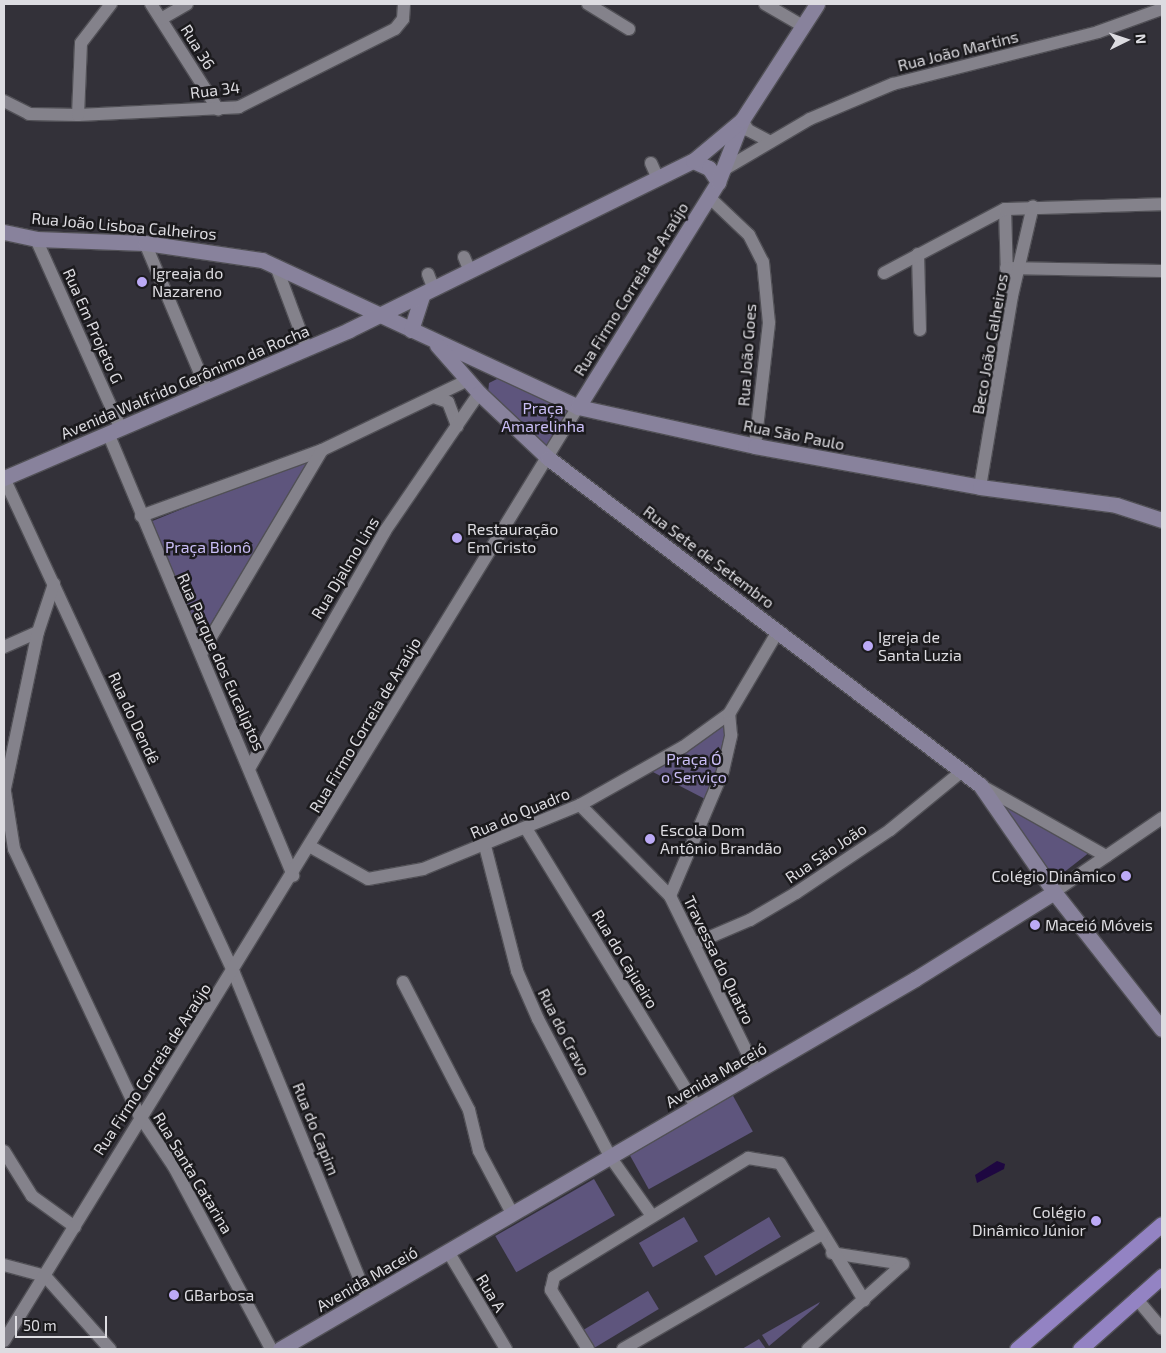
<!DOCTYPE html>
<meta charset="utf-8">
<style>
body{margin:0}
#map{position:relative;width:1166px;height:1353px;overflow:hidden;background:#333139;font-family:"Exo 2",sans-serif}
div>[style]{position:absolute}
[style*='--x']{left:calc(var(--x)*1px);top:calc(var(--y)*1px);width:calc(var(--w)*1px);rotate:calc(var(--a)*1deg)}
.green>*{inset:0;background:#5e557d;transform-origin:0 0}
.water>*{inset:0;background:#1e0741}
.roads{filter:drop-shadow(1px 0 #515056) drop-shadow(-1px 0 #515056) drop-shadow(0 1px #515056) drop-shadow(0 -1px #515056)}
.street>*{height:12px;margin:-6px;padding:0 6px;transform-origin:6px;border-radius:6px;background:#84828b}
.secondary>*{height:15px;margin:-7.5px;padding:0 7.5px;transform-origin:7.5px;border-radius:7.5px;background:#88829c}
.highway>*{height:15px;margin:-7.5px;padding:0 7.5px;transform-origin:7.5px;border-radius:7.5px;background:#9383c3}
.dots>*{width:14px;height:14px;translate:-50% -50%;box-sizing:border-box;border:2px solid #1b1a1d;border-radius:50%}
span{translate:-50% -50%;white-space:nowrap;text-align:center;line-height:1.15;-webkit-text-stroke:5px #1b1a1d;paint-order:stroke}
.street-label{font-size:16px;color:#dddce1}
.poi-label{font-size:16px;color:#dddce1}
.left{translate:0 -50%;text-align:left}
.right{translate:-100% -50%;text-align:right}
.park-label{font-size:16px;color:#c9bdf5}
.frame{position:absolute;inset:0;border:5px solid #dddce1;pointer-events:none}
.north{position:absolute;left:1101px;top:15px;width:50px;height:50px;-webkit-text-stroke:4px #1b1a1d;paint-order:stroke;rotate:86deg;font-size:14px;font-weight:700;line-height:20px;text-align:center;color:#dddce1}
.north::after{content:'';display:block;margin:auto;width:18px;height:22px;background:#dddce1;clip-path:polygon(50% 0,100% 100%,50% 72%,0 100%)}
.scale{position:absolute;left:15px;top:1316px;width:92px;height:22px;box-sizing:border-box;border:2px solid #dddce1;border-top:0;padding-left:6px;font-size:15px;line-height:18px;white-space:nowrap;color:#dddce1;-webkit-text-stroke:4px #1b1a1d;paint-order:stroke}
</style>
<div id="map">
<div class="green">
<i style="clip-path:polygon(503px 376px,573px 409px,548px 451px,488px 393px,489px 383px)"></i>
<i style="clip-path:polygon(315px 455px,287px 500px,200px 641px,150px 522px)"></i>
<i style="clip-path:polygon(726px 719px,728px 738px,707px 800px,649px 770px)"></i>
<i style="clip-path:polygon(998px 799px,1090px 852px,1054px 880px)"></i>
<i style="left:732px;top:1094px;width:43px;height:119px;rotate:61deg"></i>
<i style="left:594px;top:1179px;width:42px;height:114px;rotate:60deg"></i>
<i style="left:684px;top:1217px;width:28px;height:52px;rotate:60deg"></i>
<i style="left:769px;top:1217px;width:23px;height:76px;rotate:59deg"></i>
<i style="left:648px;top:1291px;width:21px;height:75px;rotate:59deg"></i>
<i style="clip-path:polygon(820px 1302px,818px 1305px,769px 1346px,762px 1335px)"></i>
<i style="clip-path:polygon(759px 1339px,766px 1349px,742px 1349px)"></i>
</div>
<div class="water">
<i style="clip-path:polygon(997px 1161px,1005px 1164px,1004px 1169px,977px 1183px,975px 1175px)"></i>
</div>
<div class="roads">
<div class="street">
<i style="--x:151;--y:4;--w:125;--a:57.5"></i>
<i style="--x:588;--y:4;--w:48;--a:31.4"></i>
<i style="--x:765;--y:4;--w:44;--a:30.1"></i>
<i style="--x:161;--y:19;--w:30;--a:-30"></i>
<i style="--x:4;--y:101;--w:28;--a:27"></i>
<i style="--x:29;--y:114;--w:49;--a:1.2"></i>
<i style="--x:78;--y:115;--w:161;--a:-2.8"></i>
<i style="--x:239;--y:107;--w:174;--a:-26.6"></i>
<i style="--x:395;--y:29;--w:13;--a:-51"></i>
<i style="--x:403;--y:19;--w:15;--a:-86"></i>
<i style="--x:78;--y:115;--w:72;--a:-87.6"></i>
<i style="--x:81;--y:43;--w:49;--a:-52.4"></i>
<i style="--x:742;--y:120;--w:12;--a:59"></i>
<i style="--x:748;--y:130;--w:24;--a:28"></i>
<i style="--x:651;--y:163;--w:17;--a:66"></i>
<i style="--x:723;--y:170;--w:101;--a:-30.4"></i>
<i style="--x:810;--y:119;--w:90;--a:-22.9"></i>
<i style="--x:893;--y:84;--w:211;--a:-14.2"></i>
<i style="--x:1098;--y:32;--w:68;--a:-19.8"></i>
<i style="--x:709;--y:197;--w:55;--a:43.5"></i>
<i style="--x:749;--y:235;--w:30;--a:63"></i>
<i style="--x:763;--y:262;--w:61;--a:84.4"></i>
<i style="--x:769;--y:323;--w:124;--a:96.5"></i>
<i style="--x:1005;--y:209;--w:67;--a:88.3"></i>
<i style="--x:36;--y:239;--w:206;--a:65.9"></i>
<i style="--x:145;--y:243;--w:160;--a:67.1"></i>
<i style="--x:918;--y:254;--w:76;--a:88.5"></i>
<i style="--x:464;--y:257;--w:15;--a:67"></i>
<i style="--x:276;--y:266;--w:89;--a:69.5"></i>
<i style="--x:1006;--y:268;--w:156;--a:1.1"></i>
<i style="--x:884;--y:273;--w:137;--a:-27.9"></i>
<i style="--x:1005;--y:209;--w:157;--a:-1.8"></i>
<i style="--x:428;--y:274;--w:17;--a:69"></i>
<i style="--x:434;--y:397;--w:15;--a:20"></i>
<i style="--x:448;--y:402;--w:26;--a:69"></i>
<i style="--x:108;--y:433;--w:480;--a:67.3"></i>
<i style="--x:4;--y:478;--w:546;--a:65.08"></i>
<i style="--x:234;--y:973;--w:351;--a:67.7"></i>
<i style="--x:980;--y:487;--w:194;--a:-80.5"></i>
<i style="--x:1012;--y:296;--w:92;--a:-76.9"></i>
<i style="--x:141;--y:516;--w:193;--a:-20"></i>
<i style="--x:322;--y:450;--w:162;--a:-25.6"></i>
<i style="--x:4;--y:647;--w:37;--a:-24"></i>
<i style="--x:38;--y:632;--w:51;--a:-71.6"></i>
<i style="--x:201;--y:654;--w:237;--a:-59.3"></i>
<i style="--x:250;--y:767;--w:272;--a:-60.2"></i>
<i style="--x:385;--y:531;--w:167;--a:-55.7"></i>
<i style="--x:980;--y:785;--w:145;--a:29.4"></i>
<i style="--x:5;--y:792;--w:58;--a:81"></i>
<i style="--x:14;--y:849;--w:294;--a:64.8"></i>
<i style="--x:139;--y:1115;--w:63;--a:56.1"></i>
<i style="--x:174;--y:1167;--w:206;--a:61.9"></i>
<i style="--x:4;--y:793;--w:165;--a:-78.1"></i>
<i style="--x:580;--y:805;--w:128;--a:45.3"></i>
<i style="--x:670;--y:896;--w:195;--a:63.8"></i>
<i style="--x:527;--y:830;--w:324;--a:58.5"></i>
<i style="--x:485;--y:846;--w:129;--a:75.6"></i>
<i style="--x:517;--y:971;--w:52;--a:66.4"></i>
<i style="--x:538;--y:1019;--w:157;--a:62.3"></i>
<i style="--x:611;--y:1158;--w:71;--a:54.7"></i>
<i style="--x:311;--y:847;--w:65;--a:29.3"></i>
<i style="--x:368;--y:879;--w:56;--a:-10.3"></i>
<i style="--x:423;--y:869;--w:170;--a:-22.2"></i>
<i style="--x:580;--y:805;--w:118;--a:-29.4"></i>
<i style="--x:683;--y:747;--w:57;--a:-35.7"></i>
<i style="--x:1054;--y:892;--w:131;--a:-34.4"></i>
<i style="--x:670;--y:896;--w:136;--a:-67"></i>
<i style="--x:723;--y:771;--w:37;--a:-77"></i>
<i style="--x:731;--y:735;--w:21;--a:-95"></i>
<i style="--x:729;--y:714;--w:96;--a:-59.4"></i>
<i style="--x:696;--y:943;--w:59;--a:-23.1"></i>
<i style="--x:750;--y:920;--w:53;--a:-30.4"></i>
<i style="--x:796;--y:893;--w:113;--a:-33.8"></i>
<i style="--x:890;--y:830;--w:93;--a:-39.3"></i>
<i style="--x:403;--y:982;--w:144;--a:62.7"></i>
<i style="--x:469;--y:1110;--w:42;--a:76.3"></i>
<i style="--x:479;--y:1151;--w:72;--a:62"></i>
<i style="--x:4;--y:1151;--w:53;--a:58.1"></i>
<i style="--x:32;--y:1196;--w:53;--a:35.8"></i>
<i style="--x:449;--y:1253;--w:112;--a:59.3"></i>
<i style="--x:832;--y:1253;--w:72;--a:8.8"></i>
<i style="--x:4;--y:1265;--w:42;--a:15"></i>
<i style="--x:45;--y:1276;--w:98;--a:48.3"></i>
<i style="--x:1136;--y:1298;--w:40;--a:50"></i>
<i style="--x:4;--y:1341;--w:1096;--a:-58.43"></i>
<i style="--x:588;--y:1349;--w:70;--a:-122.1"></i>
<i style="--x:551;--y:1290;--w:13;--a:-77"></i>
<i style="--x:554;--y:1277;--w:228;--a:-31.5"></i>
<i style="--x:748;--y:1158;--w:32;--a:9"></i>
<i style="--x:780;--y:1163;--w:161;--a:58.5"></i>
<i style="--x:623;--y:1349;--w:230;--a:-30"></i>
<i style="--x:808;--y:1349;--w:127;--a:-41.8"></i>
</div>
<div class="secondary">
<i style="--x:693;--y:161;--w:17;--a:24"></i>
<i style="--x:709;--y:168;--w:17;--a:57"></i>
<i style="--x:4;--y:232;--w:33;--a:12"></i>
<i style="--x:36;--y:239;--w:109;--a:2.1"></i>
<i style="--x:145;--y:243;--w:118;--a:8.3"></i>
<i style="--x:262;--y:260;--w:349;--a:24.9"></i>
<i style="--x:578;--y:407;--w:181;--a:12.4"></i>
<i style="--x:755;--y:446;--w:229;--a:10.3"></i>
<i style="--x:980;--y:487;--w:137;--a:7.5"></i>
<i style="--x:1116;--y:505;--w:48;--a:18.1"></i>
<i style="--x:411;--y:330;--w:36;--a:-72"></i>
<i style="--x:437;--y:345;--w:64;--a:48.8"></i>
<i style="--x:479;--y:393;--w:95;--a:43.3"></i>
<i style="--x:548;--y:458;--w:542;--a:37.12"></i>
<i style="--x:980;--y:785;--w:130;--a:55.3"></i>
<i style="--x:1054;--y:892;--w:174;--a:51.8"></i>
<i style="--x:578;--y:407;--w:265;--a:-58.1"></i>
<i style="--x:718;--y:182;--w:66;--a:-68.8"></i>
<i style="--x:4;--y:478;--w:375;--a:-23.2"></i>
<i style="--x:349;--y:330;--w:383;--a:-26.2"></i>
<i style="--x:693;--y:161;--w:64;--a:-39.9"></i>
<i style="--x:742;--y:120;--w:138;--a:-57.1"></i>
<i style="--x:280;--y:1349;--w:735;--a:-30.23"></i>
<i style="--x:915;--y:979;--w:164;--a:-32"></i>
</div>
<div class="highway">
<i style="--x:1017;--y:1349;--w:191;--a:-40.8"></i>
<i style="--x:1080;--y:1349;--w:110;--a:-41.7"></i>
</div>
</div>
<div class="dots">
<i style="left:142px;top:282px;background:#bcaaf6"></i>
<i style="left:457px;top:538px;background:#bcaaf6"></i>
<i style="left:868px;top:646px;background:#bcaaf6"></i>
<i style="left:650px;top:839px;background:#bcaaf6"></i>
<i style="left:1126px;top:876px;background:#bcaaf6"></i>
<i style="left:1035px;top:925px;background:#bcaaf6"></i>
<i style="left:1096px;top:1221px;background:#bcaaf6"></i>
<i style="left:174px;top:1295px;background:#bcaaf6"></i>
</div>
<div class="street-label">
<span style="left:198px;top:47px;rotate:58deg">Rua 36</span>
<span style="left:958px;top:51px;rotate:-14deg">Rua João Martins</span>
<span style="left:215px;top:90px;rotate:-7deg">Rua 34</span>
<span style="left:124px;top:226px;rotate:5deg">Rua João Lisboa Calheiros</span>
<span style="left:631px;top:289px;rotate:-58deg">Rua Firmo Correia de Araújo</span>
<span style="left:93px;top:326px;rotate:66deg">Rua Em Projeto G</span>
<span style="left:990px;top:344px;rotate:-80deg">Beco João Calheiros</span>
<span style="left:747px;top:355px;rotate:-86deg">Rua João Goes</span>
<span style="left:185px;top:382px;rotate:-23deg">Avenida Walfrido Gerônimo da Rocha</span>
<span style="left:794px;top:435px;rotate:11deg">Rua São Paulo</span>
<span style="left:709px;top:557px;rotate:37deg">Rua Sete de Setembro</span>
<span style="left:345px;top:568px;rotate:-59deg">Rua Djalmo Lins</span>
<span style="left:221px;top:662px;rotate:66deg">Rua Parque dos Eucaliptos</span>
<span style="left:134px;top:718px;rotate:65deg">Rua do Dendê</span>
<span style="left:365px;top:725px;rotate:-59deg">Rua Firmo Correia de Araújo</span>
<span style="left:520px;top:813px;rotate:-23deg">Rua do Quadro</span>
<span style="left:826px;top:853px;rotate:-34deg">Rua São João</span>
<span style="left:625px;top:959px;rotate:59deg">Rua do Cajueiro</span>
<span style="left:719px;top:960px;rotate:64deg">Travessa do Quatro</span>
<span style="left:564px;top:1032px;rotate:63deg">Rua do Cravo</span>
<span style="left:152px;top:1069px;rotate:-57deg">Rua Firmo Correia de Araújo</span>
<span style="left:716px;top:1075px;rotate:-30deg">Avenida Maceió</span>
<span style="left:316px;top:1129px;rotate:68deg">Rua do Capim</span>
<span style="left:193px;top:1173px;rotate:59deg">Rua Santa Catarina</span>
<span style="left:367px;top:1279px;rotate:-30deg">Avenida Maceió</span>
<span style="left:491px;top:1293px;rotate:59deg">Rua A</span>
</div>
<div class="poi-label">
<span class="left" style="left:152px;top:282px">Igreaja do<br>Nazareno</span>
<span class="left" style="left:467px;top:538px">Restauração<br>Em Cristo</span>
<span class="left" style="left:878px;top:646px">Igreja de<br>Santa Luzia</span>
<span class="left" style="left:660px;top:839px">Escola Dom<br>Antônio Brandão</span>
<span class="right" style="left:1116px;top:876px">Colégio Dinâmico</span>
<span class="left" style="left:1045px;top:925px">Maceió Móveis</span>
<span class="right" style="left:1086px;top:1221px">Colégio<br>Dinâmico Júnior</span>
<span class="left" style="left:184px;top:1295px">GBarbosa</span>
</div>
<div class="park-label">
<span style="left:543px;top:417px">Praça<br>Amarelinha</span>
<span style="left:208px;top:547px">Praça Bionô</span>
<span style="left:694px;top:768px">Praça Ó<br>o Serviço</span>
</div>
<div class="frame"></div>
<div class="north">N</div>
<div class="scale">50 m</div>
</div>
